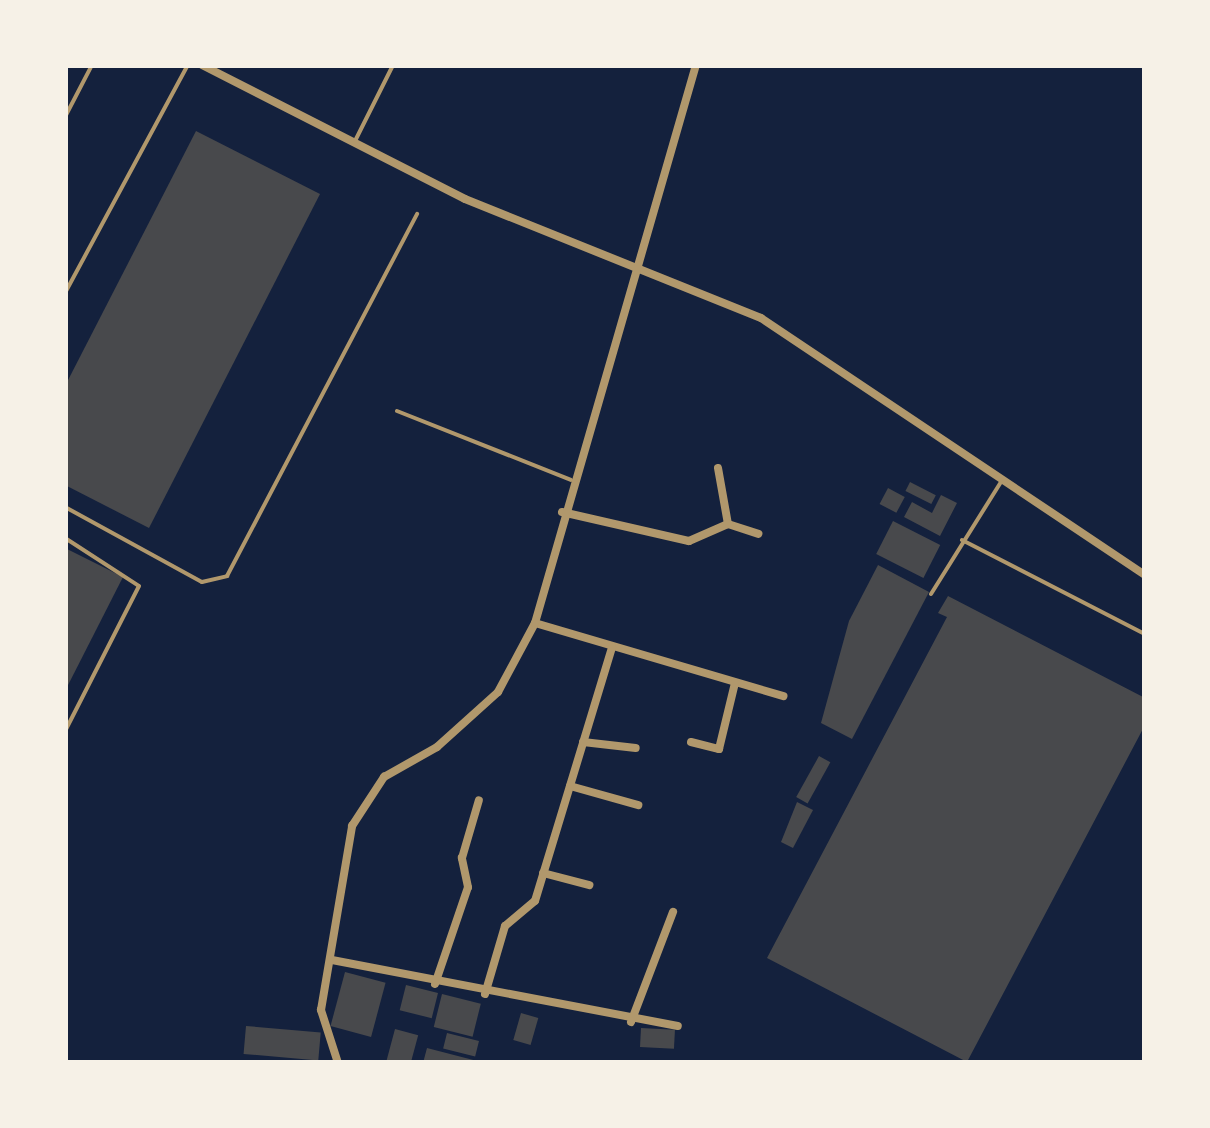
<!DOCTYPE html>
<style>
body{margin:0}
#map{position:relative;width:1210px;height:1128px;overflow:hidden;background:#14213d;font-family:"IBM Plex Sans",sans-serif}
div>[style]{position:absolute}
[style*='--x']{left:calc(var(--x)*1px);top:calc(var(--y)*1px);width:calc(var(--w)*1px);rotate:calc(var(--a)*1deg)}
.building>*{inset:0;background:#48494c;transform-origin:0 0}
.service>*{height:4px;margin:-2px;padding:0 2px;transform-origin:2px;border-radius:2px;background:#b1986c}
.minor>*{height:8px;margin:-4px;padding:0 4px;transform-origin:4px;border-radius:4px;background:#b1986c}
span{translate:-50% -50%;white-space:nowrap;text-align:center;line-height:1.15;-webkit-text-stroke:10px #f6f1e7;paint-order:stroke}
.frame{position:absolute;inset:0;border:68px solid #f6f1e7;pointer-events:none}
</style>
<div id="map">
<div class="building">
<i style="clip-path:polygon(196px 131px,320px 194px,149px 528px,65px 485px,65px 386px)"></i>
<i style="left:910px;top:482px;width:29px;height:10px;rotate:27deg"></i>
<i style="left:888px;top:488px;width:19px;height:18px;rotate:28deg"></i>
<i style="clip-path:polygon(941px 495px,957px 503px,940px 536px,904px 517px,912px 502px,932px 513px)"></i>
<i style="left:893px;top:521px;width:53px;height:37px;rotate:27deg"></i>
<i style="clip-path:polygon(65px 548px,123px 577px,65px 691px)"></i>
<i style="clip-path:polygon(878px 565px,929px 592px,852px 739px,821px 723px,849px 621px)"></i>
<i style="clip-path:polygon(948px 596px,1145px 698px,1145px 725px,967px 1062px,767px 958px,947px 617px,938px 613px)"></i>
<i style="left:819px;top:756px;width:13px;height:47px;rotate:29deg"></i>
<i style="clip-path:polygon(797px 802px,813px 810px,793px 848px,781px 842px)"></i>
<i style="left:345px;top:972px;width:42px;height:56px;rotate:15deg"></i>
<i style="left:406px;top:985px;width:33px;height:26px;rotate:14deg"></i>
<i style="left:442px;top:994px;width:40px;height:34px;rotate:14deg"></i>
<i style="left:521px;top:1013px;width:18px;height:28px;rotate:16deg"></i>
<i style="left:246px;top:1026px;width:75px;height:28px;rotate:5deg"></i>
<i style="left:641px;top:1028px;width:34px;height:19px;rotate:3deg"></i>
<i style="left:395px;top:1029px;width:24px;height:32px;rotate:15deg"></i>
<i style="left:447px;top:1033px;width:33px;height:16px;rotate:14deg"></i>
<i style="clip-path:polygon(427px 1048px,481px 1062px,481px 1063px,423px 1063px)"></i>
</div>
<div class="service">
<i style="--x:65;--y:117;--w:59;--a:-62.6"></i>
<i style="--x:355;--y:141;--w:85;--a:-63.4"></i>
<i style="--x:65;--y:293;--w:259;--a:-61.7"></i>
<i style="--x:397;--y:411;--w:187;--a:21.6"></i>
<i style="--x:65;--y:507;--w:156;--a:28.7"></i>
<i style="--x:202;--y:582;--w:26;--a:-13"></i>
<i style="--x:227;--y:576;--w:409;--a:-62.3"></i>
<i style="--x:65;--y:538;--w:88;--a:33"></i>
<i style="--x:139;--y:586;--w:163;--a:117"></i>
<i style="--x:962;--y:540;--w:206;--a:27.2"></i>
<i style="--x:931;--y:594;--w:132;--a:-58"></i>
</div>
<div class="minor">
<i style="--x:202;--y:65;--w:295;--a:27"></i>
<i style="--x:465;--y:199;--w:319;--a:21.9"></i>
<i style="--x:761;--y:318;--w:462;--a:33.8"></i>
<i style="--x:718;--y:468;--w:57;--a:79.9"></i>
<i style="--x:562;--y:512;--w:130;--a:12.9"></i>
<i style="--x:689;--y:541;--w:43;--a:-23.6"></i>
<i style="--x:728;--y:524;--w:32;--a:18"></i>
<i style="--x:535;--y:623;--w:259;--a:16.4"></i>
<i style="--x:583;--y:742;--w:53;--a:6.5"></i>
<i style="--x:691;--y:742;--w:29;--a:14"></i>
<i style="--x:719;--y:749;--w:68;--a:-76.4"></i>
<i style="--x:570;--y:786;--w:71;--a:15.6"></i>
<i style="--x:543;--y:873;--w:48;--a:14.6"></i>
<i style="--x:332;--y:960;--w:352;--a:10.8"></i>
<i style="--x:435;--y:984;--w:102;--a:-71.2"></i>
<i style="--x:468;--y:887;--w:30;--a:-102"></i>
<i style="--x:462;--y:858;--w:60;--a:-73.7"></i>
<i style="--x:485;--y:994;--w:71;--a:-73.6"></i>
<i style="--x:505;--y:926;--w:39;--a:-40"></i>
<i style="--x:535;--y:901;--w:265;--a:-73.1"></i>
<i style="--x:631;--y:1022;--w:118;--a:-69.1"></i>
<i style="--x:338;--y:1063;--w:56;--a:-107.8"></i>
<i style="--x:321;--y:1010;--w:187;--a:-80.4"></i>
<i style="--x:352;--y:826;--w:59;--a:-56.9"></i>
<i style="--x:384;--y:777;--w:61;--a:-29.5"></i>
<i style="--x:437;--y:747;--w:82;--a:-42"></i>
<i style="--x:498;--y:692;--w:78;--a:-61.8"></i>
<i style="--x:535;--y:623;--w:581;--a:-73.91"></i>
</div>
<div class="frame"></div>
</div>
